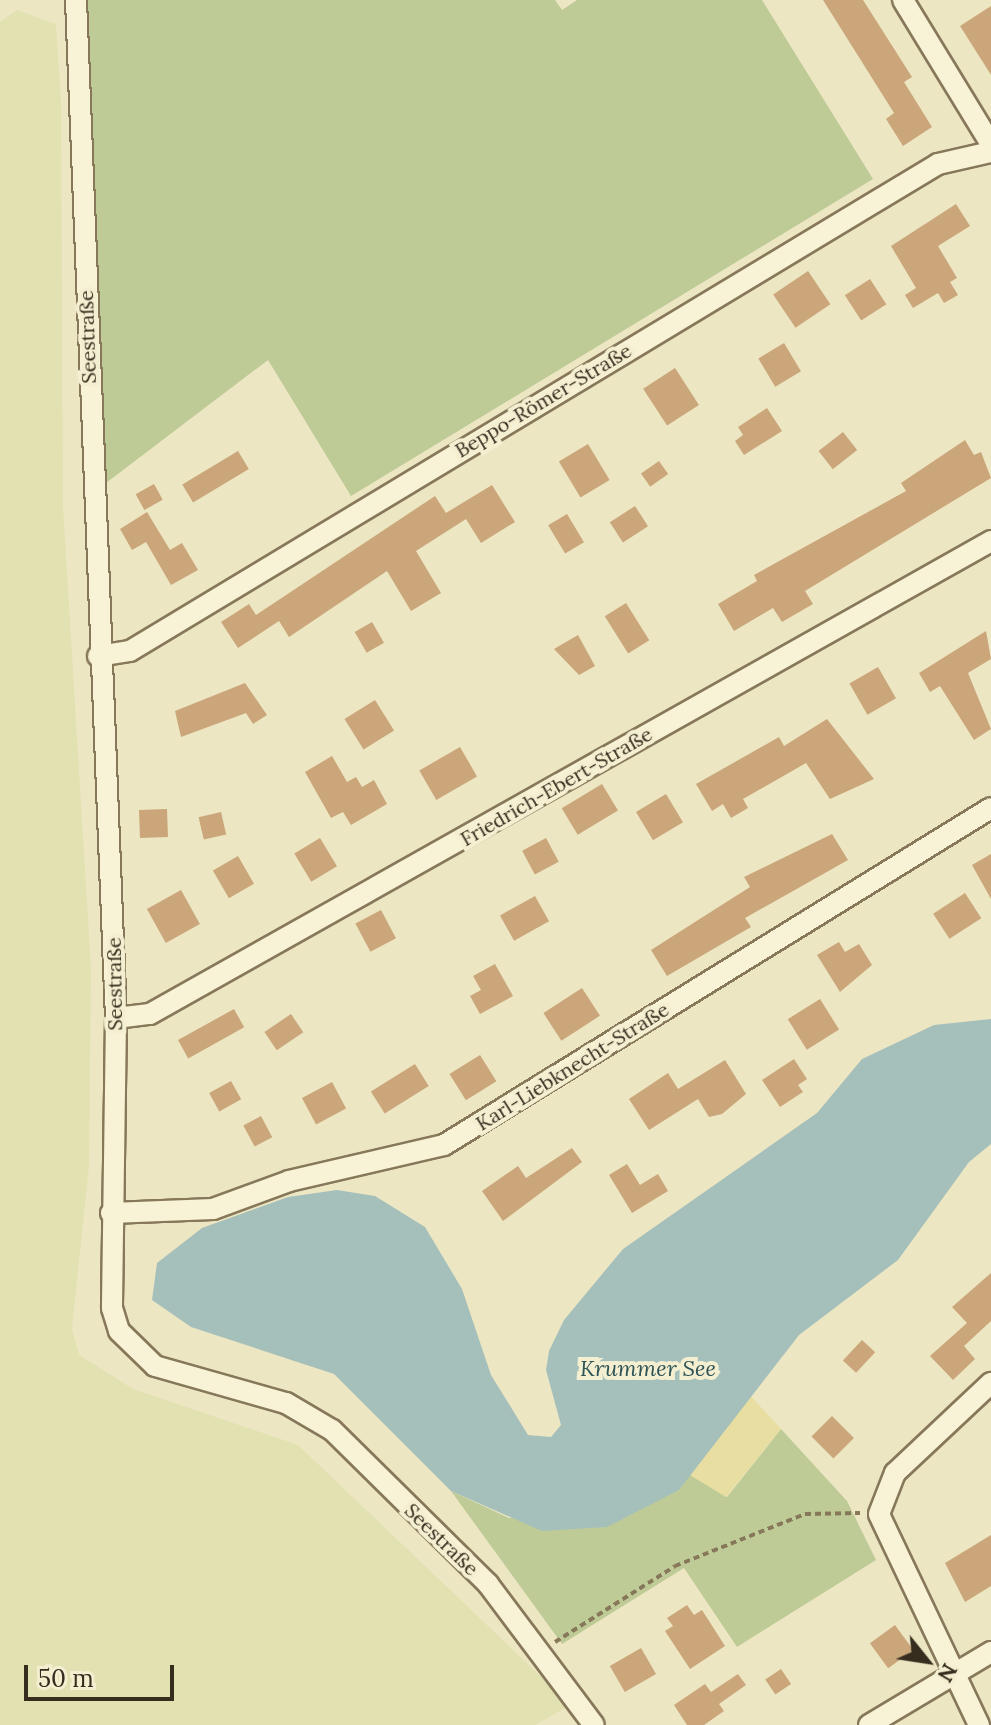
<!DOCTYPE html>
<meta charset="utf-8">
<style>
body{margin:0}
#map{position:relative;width:991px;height:1725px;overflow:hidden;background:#ede6c3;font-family:Lora,serif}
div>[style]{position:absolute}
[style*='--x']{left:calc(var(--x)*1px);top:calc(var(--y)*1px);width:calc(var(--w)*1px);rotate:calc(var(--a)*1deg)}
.farmland>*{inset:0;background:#e2e1b1}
.green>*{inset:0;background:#becb97}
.sand>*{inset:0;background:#e8dea1}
.water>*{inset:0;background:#a5c0bb}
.building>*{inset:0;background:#caa67a;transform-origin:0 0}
.path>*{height:4px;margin-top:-2px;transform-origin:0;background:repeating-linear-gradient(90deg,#87785a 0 6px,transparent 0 10px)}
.roads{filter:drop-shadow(2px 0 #87785a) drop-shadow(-2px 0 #87785a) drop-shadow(0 2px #87785a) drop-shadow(0 -2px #87785a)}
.minor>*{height:20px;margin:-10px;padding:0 10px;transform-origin:10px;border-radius:10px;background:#f8f2d6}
span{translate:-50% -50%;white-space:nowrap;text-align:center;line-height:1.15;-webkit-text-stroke:8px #f5efd2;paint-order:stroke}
.street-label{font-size:20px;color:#372d1e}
.water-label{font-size:22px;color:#2e5456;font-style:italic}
.north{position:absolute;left:887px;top:1621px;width:80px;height:80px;-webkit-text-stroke:6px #f5efd2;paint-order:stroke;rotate:120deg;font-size:22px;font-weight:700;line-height:32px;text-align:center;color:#372d1e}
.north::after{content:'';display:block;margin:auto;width:28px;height:36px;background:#372d1e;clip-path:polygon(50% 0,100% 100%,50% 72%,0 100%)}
.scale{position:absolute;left:24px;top:1665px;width:150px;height:36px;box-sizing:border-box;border:4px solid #372d1e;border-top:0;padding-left:10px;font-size:24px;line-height:28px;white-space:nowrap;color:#372d1e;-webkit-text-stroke:6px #f5efd2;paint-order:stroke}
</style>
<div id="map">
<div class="farmland">
<i style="clip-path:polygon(17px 10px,56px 24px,61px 103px,63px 506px,91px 969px,89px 1165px,72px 1329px,79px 1355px,133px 1389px,298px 1445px,571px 1705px,535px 1725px,0 1725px,0 22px)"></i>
</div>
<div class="green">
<i style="clip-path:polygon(82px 0,555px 0,562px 10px,577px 0,762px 0,873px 179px,351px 496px,268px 360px,106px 483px)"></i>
<i style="clip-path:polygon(781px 1429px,847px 1501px,876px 1560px,737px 1647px,684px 1568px,562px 1644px,451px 1491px,509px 1518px,679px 1490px,690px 1475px,727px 1497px)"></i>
</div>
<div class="sand">
<i style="clip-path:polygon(748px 1393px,781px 1429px,726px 1497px,690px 1475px)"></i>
</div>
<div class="water">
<i style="clip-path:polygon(991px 1019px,991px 1144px,969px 1162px,898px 1260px,799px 1335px,679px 1490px,607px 1527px,542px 1531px,451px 1491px,334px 1374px,191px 1327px,152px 1300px,157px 1263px,202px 1228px,288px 1197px,337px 1190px,375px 1196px,425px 1227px,462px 1289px,491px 1375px,528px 1435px,551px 1437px,561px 1425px,546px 1370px,549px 1351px,564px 1320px,623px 1249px,817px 1113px,862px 1059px,934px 1025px)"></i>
</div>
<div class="building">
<i style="clip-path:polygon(823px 0,863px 0,912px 77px,904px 82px,932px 127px,903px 146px,886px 119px,894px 113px)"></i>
<i style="clip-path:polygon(991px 6px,991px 75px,960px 26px)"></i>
<i style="clip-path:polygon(956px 204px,970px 226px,938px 246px,957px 278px,950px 282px,958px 295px,944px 303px,938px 293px,913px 308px,905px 295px,916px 288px,891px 246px)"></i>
<i style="left:808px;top:271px;width:40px;height:42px;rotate:56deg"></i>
<i style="left:870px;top:279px;width:30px;height:30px;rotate:57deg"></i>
<i style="left:784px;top:343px;width:33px;height:30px;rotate:59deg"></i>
<i style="left:675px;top:368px;width:44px;height:38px;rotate:57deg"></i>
<i style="clip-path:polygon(767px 408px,782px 431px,744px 455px,735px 441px,743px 435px,738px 427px)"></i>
<i style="left:843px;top:432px;width:23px;height:31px;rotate:52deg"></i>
<i style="clip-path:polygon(965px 440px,974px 455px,981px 452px,991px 478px,805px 591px,813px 604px,782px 622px,773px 608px,734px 631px,718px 604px,757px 581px,754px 575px,906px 491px,901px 483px)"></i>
<i style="left:588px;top:444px;width:42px;height:34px;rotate:59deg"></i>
<i style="left:238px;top:451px;width:21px;height:65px;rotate:59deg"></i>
<i style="left:659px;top:461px;width:16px;height:22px;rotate:55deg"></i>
<i style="left:154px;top:484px;width:18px;height:21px;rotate:61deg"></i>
<i style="clip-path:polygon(492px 485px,515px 522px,481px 543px,466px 519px,416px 551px,441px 593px,411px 611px,387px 571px,289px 637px,279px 621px,238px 648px,221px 622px,249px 604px,256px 615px,435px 496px,446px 513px)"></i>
<i style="left:635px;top:506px;width:24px;height:30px;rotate:57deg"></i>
<i style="clip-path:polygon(147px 512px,170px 550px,182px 543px,198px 570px,171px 585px,146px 542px,132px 550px,120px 529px)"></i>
<i style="left:567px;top:514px;width:33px;height:22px;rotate:59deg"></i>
<i style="left:626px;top:603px;width:44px;height:25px;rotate:58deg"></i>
<i style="left:372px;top:622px;width:24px;height:20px;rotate:60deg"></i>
<i style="clip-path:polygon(986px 631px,991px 659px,968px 673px,991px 729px,974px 740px,940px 686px,930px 692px,919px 673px)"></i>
<i style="clip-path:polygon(578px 635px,595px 666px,579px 675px,554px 649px)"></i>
<i style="left:878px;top:667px;width:36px;height:33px;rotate:60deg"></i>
<i style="clip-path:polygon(245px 683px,267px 715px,253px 724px,246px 713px,181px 737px,175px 711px)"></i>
<i style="left:375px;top:700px;width:36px;height:36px;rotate:58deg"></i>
<i style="clip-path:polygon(827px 719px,874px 779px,830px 799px,806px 763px,743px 799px,748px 808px,731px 818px,723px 804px,712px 811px,696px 784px,779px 737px,784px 746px)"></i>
<i style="left:460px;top:747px;width:34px;height:47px;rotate:60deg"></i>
<i style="clip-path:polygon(332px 756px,347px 782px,356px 777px,362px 787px,374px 780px,387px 804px,351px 825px,343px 812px,331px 818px,305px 772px)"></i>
<i style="left:602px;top:784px;width:31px;height:47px;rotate:59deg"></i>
<i style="left:666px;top:794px;width:33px;height:35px;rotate:59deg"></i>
<i style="left:167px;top:809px;width:28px;height:28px;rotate:88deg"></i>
<i style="left:221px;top:812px;width:23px;height:23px;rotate:77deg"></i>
<i style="clip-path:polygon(832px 834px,848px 860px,745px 918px,751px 927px,667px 976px,651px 950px,750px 887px,744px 877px)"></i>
<i style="left:320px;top:838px;width:33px;height:30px;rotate:59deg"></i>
<i style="left:546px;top:838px;width:27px;height:27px;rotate:62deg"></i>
<i style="clip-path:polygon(991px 854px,991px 899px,972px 865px)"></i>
<i style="left:238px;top:856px;width:32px;height:29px;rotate:60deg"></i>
<i style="left:181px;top:890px;width:39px;height:39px;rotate:61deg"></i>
<i style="left:965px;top:893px;width:30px;height:38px;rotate:57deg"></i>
<i style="left:535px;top:896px;width:29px;height:40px;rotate:61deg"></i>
<i style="left:381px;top:910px;width:32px;height:29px;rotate:62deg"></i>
<i style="clip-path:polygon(839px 942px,845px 952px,859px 944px,872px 965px,840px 992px,817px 955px)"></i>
<i style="clip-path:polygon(495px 964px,513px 996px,480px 1014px,470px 996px,481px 990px,473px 976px)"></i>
<i style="left:582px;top:988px;width:33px;height:46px;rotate:57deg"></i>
<i style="left:820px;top:999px;width:36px;height:38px;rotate:58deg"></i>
<i style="left:234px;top:1009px;width:21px;height:64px;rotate:61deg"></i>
<i style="left:291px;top:1014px;width:22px;height:32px;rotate:56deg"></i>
<i style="left:480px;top:1055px;width:31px;height:36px;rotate:58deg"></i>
<i style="clip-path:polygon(794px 1059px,807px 1079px,798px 1085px,803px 1092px,780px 1107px,762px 1080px)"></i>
<i style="clip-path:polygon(725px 1060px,746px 1094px,722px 1114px,709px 1117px,698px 1099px,649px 1130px,629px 1099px,668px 1073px,678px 1089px)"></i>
<i style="left:415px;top:1064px;width:26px;height:52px;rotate:58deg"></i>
<i style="left:231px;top:1081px;width:21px;height:25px;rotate:61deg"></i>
<i style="left:332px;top:1082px;width:30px;height:34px;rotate:62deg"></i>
<i style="left:261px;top:1116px;width:24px;height:20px;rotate:62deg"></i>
<i style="clip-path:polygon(572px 1148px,582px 1162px,503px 1221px,482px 1191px,518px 1166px,526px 1178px)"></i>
<i style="clip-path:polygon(627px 1164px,640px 1185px,658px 1174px,668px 1191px,632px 1213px,609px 1175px)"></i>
<i style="clip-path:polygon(991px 1273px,991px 1321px,964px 1346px,975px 1359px,953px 1380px,930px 1356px,967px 1323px,952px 1307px)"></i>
<i style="left:862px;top:1340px;width:18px;height:28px;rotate:43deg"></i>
<i style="left:832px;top:1416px;width:31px;height:29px;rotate:45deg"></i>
<i style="clip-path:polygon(991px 1535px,991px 1586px,965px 1602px,945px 1563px)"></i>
<i style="clip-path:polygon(687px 1605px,694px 1615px,702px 1610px,725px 1646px,690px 1669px,665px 1631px,673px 1626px,667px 1618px)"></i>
<i style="left:895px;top:1625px;width:31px;height:31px;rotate:54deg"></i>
<i style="left:641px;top:1648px;width:30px;height:36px;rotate:60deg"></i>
<i style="left:781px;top:1669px;width:18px;height:19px;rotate:56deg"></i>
<i style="clip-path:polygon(738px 1674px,746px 1685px,719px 1704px,724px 1711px,704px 1725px,687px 1725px,674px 1705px,705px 1684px,711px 1692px)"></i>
</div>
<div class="path">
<i style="--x:555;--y:1642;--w:142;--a:-32.3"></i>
<i style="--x:675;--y:1566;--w:140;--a:-21.8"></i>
<i style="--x:805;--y:1514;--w:55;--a:-1"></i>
</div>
<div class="roads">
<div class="minor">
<i style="--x:76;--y:0;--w:1019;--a:87.75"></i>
<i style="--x:116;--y:1018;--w:290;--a:90.8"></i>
<i style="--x:112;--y:1308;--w:24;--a:73"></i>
<i style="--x:119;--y:1331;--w:50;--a:44.2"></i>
<i style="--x:155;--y:1366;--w:136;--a:15.8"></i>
<i style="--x:286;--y:1403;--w:53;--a:30.4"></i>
<i style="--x:332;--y:1430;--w:219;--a:44.6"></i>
<i style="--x:488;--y:1584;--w:176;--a:53.1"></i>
<i style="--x:903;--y:0;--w:169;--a:58.6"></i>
<i style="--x:98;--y:656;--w:32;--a:-9"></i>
<i style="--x:130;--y:651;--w:943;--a:-31.08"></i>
<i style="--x:938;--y:164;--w:54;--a:-12.8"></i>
<i style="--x:116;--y:1018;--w:34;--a:-7"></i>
<i style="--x:150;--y:1014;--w:965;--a:-29.35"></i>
<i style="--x:111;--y:1213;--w:102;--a:-2.2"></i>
<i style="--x:213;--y:1209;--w:81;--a:-20.2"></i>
<i style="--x:289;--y:1181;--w:159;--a:-13.1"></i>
<i style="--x:444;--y:1145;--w:642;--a:-31.64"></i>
<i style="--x:869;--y:1725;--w:142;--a:-30.9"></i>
<i style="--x:979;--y:1725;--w:233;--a:-115.4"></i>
<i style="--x:879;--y:1514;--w:44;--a:-68.7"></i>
<i style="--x:895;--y:1473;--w:132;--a:-43.2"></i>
</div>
</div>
<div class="street-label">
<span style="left:87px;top:337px;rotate:-92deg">Seestraße</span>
<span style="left:543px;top:400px;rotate:-31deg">Beppo-Römer-Straße</span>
<span style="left:556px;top:786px;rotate:-30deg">Friedrich-Ebert-Straße</span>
<span style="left:114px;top:984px;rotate:-91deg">Seestraße</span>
<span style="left:572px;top:1066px;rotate:-32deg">Karl-Liebknecht-Straße</span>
<span style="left:442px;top:1539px;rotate:44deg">Seestraße</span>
</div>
<div class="water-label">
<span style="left:648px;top:1369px">Krummer See</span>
</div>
<div class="north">N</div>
<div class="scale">50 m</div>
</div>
